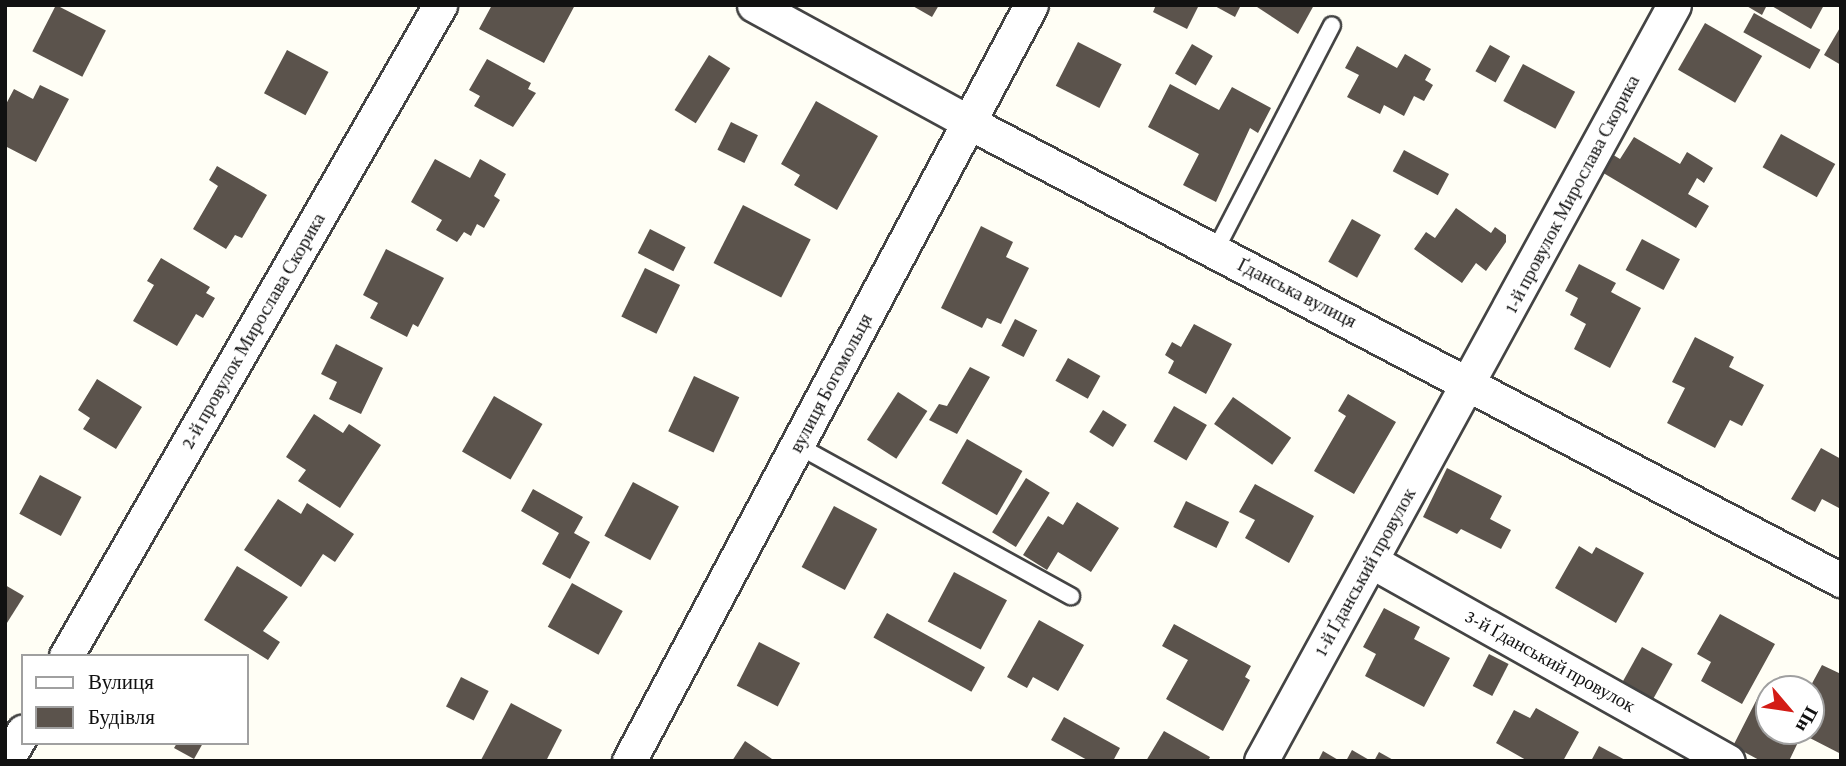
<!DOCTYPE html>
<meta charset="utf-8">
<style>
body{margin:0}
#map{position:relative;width:1846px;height:766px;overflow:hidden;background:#fffef5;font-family:"Crimson Pro",serif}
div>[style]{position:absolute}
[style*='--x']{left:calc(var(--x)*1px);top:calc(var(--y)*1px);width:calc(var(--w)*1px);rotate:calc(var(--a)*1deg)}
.building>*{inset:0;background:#5b534c;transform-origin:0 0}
.roads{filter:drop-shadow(2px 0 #444) drop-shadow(-2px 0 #444) drop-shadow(0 2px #444) drop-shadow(0 -2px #444)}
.lane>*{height:16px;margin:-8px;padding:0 8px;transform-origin:8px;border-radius:8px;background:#fff}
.street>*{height:33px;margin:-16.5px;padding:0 16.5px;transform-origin:16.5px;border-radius:16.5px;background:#fff}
span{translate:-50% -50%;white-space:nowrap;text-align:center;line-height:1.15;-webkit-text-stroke:7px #fff;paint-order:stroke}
.street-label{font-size:19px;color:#111}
.frame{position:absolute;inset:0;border:7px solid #111;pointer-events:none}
.legend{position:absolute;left:21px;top:654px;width:228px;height:91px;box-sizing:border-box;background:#fff;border:2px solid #a0a0a0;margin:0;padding:9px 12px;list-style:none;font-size:21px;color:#111}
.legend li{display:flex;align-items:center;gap:14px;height:35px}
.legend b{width:35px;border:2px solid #a0a0a0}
.north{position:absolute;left:1755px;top:675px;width:70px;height:70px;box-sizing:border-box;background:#fff;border:2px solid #a0a0a0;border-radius:50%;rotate:119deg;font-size:19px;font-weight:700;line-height:28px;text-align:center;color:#111}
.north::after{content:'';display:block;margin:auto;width:24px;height:32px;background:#d31c16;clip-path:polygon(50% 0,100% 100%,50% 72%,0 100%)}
</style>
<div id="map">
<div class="building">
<i style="left:56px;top:5px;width:56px;height:52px;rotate:27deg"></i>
<i style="clip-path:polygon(492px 5px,512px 7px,575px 5px,544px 63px,479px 29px)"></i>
<i style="clip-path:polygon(911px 5px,939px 5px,932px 17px)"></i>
<i style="clip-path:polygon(1156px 5px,1199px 5px,1187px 29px,1153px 12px)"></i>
<i style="clip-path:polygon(1213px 5px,1241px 5px,1235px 17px)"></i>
<i style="clip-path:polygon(1254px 5px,1314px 5px,1298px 34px)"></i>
<i style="clip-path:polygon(1745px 5px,1767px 5px,1762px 15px)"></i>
<i style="clip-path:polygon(1770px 5px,1824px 5px,1811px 29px)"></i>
<i style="left:1754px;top:13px;width:76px;height:22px;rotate:29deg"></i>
<i style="left:1705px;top:23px;width:66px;height:54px;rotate:30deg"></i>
<i style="clip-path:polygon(1841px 26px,1841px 65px,1824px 55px)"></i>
<i style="left:1078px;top:42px;width:49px;height:49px;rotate:27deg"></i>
<i style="left:1192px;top:44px;width:24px;height:34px;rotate:30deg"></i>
<i style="left:1490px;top:45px;width:23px;height:30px;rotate:29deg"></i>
<i style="clip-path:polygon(1357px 46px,1397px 68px,1405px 54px,1431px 69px,1425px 80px,1433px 85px,1424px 101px,1414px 96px,1404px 116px,1384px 105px,1380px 114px,1347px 97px,1359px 75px,1345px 68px)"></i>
<i style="left:287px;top:50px;width:47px;height:49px;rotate:28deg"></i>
<i style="left:709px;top:55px;width:25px;height:65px;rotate:32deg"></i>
<i style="clip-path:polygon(487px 59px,531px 83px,528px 89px,536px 93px,513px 127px,474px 106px,480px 96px,469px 90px)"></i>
<i style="left:1523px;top:64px;width:59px;height:42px;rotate:28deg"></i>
<i style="clip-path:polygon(1170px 84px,1219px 110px,1232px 87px,1271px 108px,1258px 133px,1250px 128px,1216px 202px,1183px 185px,1199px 154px,1148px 127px)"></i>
<i style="clip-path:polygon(40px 85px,69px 99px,36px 162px,5px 146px,5px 106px,14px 89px,33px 99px)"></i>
<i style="clip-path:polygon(816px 101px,878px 136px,837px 210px,794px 185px,800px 175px,781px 164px)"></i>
<i style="left:731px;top:122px;width:30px;height:31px;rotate:26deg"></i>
<i style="left:1781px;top:134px;width:62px;height:38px;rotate:29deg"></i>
<i style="clip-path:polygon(1634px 137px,1680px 164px,1687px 152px,1713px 168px,1704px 183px,1697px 178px,1688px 194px,1709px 206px,1696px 228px,1600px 171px,1610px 153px,1620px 159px)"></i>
<i style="left:1404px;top:150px;width:51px;height:24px;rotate:28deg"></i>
<i style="clip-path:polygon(435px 159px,470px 178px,480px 159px,506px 174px,494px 196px,500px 200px,484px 228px,477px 224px,471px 236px,464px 232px,457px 242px,436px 230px,442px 220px,411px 202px)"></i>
<i style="clip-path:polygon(217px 166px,267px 195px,242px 238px,235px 235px,226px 249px,193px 229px,218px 186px,209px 180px)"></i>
<i style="left:743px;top:205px;width:76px;height:65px;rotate:27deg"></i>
<i style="clip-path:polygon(1456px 208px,1491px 233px,1495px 227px,1506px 235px,1506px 242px,1486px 271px,1476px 263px,1462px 283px,1414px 249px,1426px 232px,1435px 238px)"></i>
<i style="left:1352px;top:219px;width:33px;height:49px;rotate:29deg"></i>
<i style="clip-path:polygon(981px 226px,1013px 242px,1006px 257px,1029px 268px,1001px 324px,987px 318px,982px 328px,941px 308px)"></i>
<i style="left:650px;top:229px;width:40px;height:27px;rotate:27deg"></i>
<i style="left:1642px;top:239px;width:43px;height:35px;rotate:28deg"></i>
<i style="clip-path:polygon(386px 249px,444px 278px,418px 327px,413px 324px,407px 337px,370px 318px,378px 303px,363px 295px)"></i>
<i style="clip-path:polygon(161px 258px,210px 287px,206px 293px,215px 298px,203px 318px,196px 314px,177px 346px,133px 321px,154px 285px,147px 281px)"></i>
<i style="clip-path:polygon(1579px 264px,1616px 283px,1611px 292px,1641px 308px,1610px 368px,1574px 349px,1586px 324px,1570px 315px,1578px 298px,1565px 291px)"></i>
<i style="left:645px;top:268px;width:39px;height:54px;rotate:26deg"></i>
<i style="left:1015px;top:319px;width:25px;height:30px;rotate:27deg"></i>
<i style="clip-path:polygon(1194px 324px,1232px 344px,1206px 394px,1168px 373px,1174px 361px,1165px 355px,1172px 342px,1181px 347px)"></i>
<i style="clip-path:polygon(1695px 337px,1734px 357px,1729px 367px,1764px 385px,1742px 426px,1730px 420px,1715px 448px,1667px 423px,1685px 388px,1672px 382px)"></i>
<i style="clip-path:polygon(336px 344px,383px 368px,361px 414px,329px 399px,337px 382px,321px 374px)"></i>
<i style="left:1068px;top:358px;width:37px;height:26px;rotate:29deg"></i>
<i style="clip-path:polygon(970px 367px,990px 377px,957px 434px,929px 420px,939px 404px,947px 406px)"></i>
<i style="left:694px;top:376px;width:50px;height:61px;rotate:25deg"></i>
<i style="clip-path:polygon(97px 379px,142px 407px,116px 449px,83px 429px,90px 418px,78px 410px)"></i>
<i style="left:898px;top:392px;width:35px;height:57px;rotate:33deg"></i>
<i style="clip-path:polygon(1348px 394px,1396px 422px,1354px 494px,1314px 471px,1346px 416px,1338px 411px)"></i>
<i style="left:494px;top:396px;width:56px;height:64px;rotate:30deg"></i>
<i style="left:1233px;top:397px;width:71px;height:33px;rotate:35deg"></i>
<i style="left:1174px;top:406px;width:38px;height:41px;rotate:30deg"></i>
<i style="left:1103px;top:410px;width:28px;height:26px;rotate:32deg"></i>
<i style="clip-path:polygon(314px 414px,343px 433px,349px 424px,381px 445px,340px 508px,298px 481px,306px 470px,286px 457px)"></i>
<i style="left:967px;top:439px;width:64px;height:51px;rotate:30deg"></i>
<i style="clip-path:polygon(1821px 448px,1841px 459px,1841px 505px,1839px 508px,1822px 499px,1815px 512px,1791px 499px)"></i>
<i style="clip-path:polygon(1447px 468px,1502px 496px,1490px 519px,1511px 530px,1501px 549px,1461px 529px,1457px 534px,1423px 517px)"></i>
<i style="left:40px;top:475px;width:47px;height:44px;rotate:28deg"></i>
<i style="left:1026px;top:478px;width:28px;height:64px;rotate:32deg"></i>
<i style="left:633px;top:482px;width:52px;height:61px;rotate:28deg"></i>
<i style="clip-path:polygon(1255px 484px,1314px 516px,1289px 563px,1245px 538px,1255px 520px,1239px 512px)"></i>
<i style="clip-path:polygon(533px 489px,583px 517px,574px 533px,590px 542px,570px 579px,542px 564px,559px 533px,521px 511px)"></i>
<i style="clip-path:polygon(278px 499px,301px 514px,307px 503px,354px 534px,335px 562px,323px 554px,301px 587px,244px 550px)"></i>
<i style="left:1186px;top:501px;width:48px;height:29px;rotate:26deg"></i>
<i style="clip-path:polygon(1077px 502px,1119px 528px,1091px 572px,1058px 552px,1047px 570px,1023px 555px,1048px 516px,1063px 525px)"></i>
<i style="left:834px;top:506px;width:49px;height:69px;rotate:28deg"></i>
<i style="clip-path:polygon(1579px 546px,1592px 554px,1596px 547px,1644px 573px,1616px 623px,1555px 588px)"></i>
<i style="clip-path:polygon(237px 566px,288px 597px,263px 631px,280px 642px,268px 660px,204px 620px)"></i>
<i style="left:954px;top:572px;width:60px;height:56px;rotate:28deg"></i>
<i style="left:572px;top:583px;width:58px;height:50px;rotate:29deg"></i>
<i style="clip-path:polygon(5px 585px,24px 596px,5px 626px)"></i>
<i style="clip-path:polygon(1384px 608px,1420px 627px,1414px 639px,1450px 658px,1424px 707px,1365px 676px,1376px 654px,1363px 647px)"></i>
<i style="left:887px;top:613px;width:112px;height:28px;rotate:29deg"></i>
<i style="clip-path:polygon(1720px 614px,1775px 644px,1742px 704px,1701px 681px,1711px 662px,1697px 654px)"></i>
<i style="clip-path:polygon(1039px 620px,1084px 645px,1058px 691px,1033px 677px,1027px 688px,1007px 677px)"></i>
<i style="clip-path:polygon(1174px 624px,1251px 666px,1245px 677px,1250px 680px,1223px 731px,1166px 699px,1188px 660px,1162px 646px)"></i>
<i style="left:759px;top:642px;width:46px;height:49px;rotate:27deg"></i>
<i style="left:1642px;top:647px;width:35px;height:43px;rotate:29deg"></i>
<i style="left:1489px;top:654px;width:22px;height:36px;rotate:27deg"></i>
<i style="clip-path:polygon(1822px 665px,1841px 674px,1841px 754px,1802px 734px,1789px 761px,1761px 761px,1733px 746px,1759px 695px,1769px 700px,1769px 731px,1811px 731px,1809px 689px)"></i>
<i style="left:461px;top:677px;width:31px;height:33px;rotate:27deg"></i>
<i style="clip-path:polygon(511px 703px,562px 730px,546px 761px,481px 760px)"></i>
<i style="clip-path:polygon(1536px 708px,1579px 732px,1563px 761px,1528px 761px,1496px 743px,1514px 710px,1530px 718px)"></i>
<i style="clip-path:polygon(1064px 717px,1120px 748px,1113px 761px,1089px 761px,1051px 740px)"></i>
<i style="clip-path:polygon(1164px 731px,1210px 757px,1208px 761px,1146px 761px)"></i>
<i style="clip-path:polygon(745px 741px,775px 761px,732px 761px)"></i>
<i style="clip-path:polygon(177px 743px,203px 743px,194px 759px,174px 748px)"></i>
<i style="clip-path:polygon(1599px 746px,1627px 761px,1591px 761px)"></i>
<i style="clip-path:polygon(1352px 750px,1371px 761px,1346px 761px)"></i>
<i style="clip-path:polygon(1323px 751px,1340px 761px,1318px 761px)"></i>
<i style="clip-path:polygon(1379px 752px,1395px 761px,1374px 761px)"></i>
</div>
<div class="roads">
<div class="lane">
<i style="--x:1215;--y:251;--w:254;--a:-62.6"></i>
<i style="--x:797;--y:445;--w:313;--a:28.9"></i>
</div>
<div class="street">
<i style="--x:754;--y:5;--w:246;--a:28.6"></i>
<i style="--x:970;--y:123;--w:984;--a:27.69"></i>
<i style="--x:1371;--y:561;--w:409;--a:29.3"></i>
<i style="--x:66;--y:656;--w:751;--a:-60.12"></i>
<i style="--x:6;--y:761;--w:34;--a:-60"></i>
<i style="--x:629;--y:761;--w:856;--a:-62"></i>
<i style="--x:1261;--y:761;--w:861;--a:-61.35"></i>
</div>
</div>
<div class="street-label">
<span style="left:1572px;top:194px;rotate:-62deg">1-й провулок Мирослава Скорика</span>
<span style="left:1297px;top:293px;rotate:27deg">Ґданська вулиця</span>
<span style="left:253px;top:331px;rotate:-60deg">2-й провулок Мирослава Скорика</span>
<span style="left:831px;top:383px;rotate:-62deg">вулиця Богомольця</span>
<span style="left:1365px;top:572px;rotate:-61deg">1-й Ґданський провулок</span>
<span style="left:1550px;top:661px;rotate:29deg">3-й Ґданський провулок</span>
</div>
<div class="frame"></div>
<ul class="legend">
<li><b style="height:9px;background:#fff"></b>Вулиця</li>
<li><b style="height:19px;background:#5b534c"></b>Будівля</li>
</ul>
<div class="north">Пн</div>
</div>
